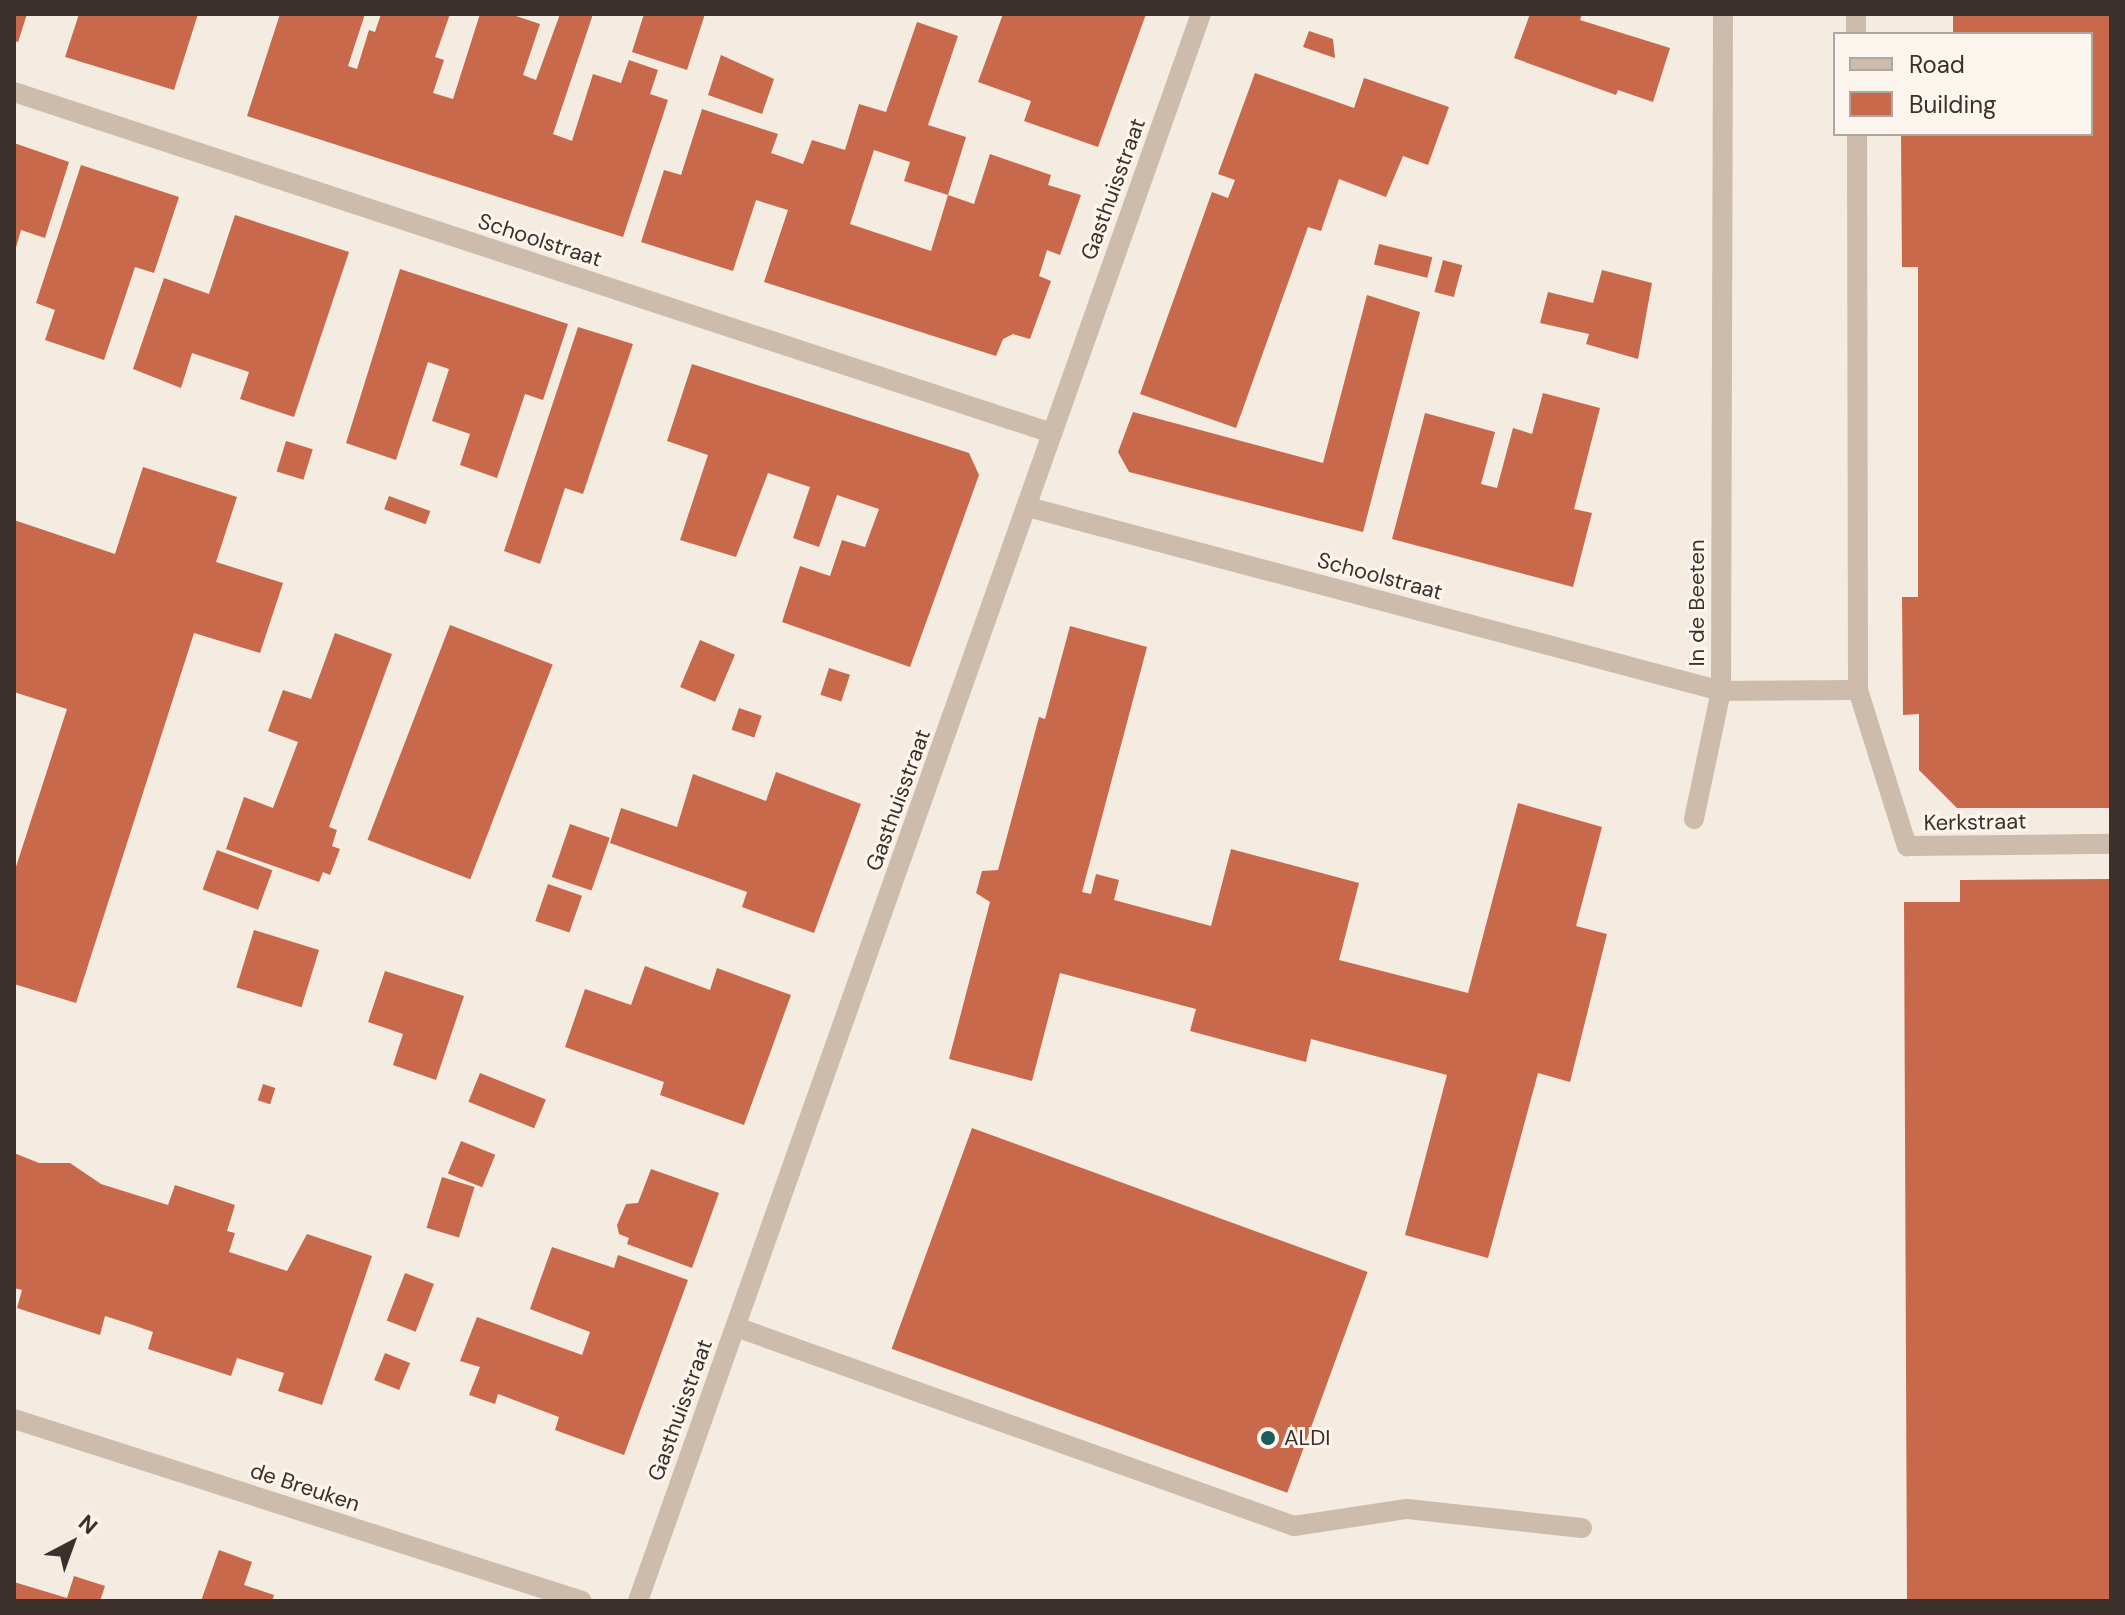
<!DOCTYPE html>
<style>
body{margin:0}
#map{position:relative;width:2125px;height:1615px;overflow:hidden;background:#f4ebe1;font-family:"DM Sans",sans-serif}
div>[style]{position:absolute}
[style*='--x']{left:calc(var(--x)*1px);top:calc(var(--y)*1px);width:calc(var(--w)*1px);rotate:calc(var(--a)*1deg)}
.building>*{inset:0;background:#c8694b;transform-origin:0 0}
.service>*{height:20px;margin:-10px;padding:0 10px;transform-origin:10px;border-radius:10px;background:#cdbbac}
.pedestrian>*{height:20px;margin:-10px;padding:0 10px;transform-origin:10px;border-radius:10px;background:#cdbbac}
.minor>*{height:20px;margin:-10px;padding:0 10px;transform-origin:10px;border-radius:10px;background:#cdbbac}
.dots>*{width:22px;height:22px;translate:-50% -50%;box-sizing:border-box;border:4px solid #fbf5ee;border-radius:50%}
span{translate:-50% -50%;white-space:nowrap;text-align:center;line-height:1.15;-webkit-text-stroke:6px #fbf5ee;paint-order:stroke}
.street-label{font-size:22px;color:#3b302b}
.poi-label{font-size:22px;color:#3b302b}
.left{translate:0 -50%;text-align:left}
.frame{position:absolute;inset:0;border:16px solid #3b302b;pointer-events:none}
.legend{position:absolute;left:1833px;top:32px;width:260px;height:104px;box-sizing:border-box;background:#fbf5ee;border:2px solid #aea6a0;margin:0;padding:10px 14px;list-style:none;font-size:24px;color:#3b302b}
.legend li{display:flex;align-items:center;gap:16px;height:40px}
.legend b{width:40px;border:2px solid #aea6a0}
.north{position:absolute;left:32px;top:1503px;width:80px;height:80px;-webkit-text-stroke:6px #fbf5ee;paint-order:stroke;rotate:41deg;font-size:22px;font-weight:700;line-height:32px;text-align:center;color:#3b302b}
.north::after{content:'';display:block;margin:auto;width:28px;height:36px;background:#3b302b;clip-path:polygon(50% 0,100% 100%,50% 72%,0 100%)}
</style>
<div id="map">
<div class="building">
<i style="clip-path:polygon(14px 14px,27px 14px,18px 42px,14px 41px)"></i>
<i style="clip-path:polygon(79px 14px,198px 14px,174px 90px,65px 57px)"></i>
<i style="clip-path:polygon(280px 14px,365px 14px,348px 66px,357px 69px,369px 30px,375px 32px,381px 14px,450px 14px,435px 57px,444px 60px,433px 93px,453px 99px,480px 14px,510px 14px,540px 24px,523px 75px,536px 80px,560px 14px,593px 14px,553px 134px,572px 141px,593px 74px,621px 83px,629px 60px,658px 70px,650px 94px,668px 100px,623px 237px,247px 116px)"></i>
<i style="clip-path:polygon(644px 14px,705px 14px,687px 70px,632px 52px)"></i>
<i style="clip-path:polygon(1003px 14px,1146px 14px,1098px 147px,1024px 121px,1031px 101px,978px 82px)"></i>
<i style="clip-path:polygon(1530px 14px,1582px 14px,1580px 20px,1670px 48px,1653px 102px,1618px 90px,1616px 95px,1514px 58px)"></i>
<i style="clip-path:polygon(1953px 14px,2111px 14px,2111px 808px,1957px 808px,1919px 770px,1919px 714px,1903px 715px,1902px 597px,1918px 597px,1918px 267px,1902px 267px,1901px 134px,2091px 134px,2091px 34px,1953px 34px)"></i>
<i style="clip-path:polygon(917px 22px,958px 36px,928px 125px,966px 137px,948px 195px,904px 181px,910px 162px,874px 150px,850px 224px,931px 251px,948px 195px,974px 204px,990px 154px,1051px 175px,1048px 185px,1081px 195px,1060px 255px,1047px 250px,1039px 276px,1051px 281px,1030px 339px,1013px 334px,1003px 339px,996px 356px,764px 282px,788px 210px,756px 200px,733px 271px,641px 242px,664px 170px,681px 175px,702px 109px,778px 134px,771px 153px,803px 164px,812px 140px,845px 150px,859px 104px,886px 112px)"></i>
<i style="clip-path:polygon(1309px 31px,1333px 39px,1335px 58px,1303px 47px)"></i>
<i style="clip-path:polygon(721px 55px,774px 79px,762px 114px,708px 95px)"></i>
<i style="clip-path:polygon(1255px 73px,1354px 108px,1364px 78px,1449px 107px,1428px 165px,1403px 156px,1386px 197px,1339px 179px,1321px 231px,1308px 227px,1236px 428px,1140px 394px,1212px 192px,1228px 198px,1235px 180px,1218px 174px)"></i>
<i style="clip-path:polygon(14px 143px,69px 162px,45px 238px,21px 230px,15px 251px)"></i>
<i style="clip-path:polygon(81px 165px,179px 197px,154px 273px,135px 267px,104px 360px,45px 340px,55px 310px,36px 303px)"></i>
<i style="clip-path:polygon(235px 215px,349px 252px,294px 417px,240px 399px,249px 372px,192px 353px,181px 388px,133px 369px,164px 278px,209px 294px)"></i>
<i style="left:1379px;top:244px;width:55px;height:21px;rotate:14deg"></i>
<i style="left:1443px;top:260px;width:20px;height:33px;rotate:15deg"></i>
<i style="clip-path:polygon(400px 269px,568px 324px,543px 400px,525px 394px,497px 478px,460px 465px,470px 434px,432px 421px,449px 369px,428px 362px,396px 460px,346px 443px)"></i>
<i style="clip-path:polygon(1602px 270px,1652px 283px,1638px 359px,1586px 344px,1589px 334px,1540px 323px,1548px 292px,1593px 303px)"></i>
<i style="clip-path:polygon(1367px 295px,1420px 312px,1363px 532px,1129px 472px,1118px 452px,1133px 412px,1323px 463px)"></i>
<i style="clip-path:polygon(578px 327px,633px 344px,583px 494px,565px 488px,540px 564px,504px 551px)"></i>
<i style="clip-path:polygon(692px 364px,969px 453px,979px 475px,910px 667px,782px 622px,800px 566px,830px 576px,842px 540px,865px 547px,879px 509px,837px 495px,819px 547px,793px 538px,810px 487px,768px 473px,736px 557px,680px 540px,708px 455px,667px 441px)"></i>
<i style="clip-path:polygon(1543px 393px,1600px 408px,1574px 509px,1592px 513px,1573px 587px,1392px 539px,1425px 413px,1495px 432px,1481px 484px,1497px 488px,1513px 428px,1532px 434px)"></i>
<i style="left:286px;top:441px;width:28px;height:32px;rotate:17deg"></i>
<i style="clip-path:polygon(143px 467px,237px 497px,216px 562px,283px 583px,260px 653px,194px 633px,76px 1003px,14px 984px,14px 873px,67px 709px,14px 692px,14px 520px,115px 554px)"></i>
<i style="left:389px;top:496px;width:44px;height:14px;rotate:20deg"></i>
<i style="left:450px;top:625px;width:110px;height:230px;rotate:21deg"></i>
<i style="clip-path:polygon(1070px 626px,1147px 647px,1082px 892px,1091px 894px,1096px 874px,1119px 880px,1114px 900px,1211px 926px,1231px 849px,1359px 883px,1339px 960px,1468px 993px,1518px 803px,1602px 827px,1576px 926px,1607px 934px,1570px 1082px,1538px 1073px,1488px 1258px,1405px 1235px,1447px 1075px,1311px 1039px,1306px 1062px,1190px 1031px,1196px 1009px,1060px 973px,1032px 1081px,949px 1059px,990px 902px,976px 893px,982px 871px,998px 870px,1039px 717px,1045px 719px)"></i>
<i style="clip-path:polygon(335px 633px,392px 654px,329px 827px,337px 830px,332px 846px,340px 849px,330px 875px,323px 872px,319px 882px,226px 849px,244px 797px,273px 808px,298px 742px,268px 731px,283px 690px,311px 699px)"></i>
<i style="left:700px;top:640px;width:38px;height:51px;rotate:23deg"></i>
<i style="left:829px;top:668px;width:22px;height:28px;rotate:18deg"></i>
<i style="left:739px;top:708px;width:24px;height:23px;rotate:19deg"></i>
<i style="clip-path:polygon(776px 772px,861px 804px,814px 933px,742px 907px,747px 892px,610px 843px,621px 808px,677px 827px,693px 774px,766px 801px)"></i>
<i style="left:570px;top:824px;width:42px;height:56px;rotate:19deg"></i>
<i style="left:217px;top:850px;width:59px;height:42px;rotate:20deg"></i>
<i style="clip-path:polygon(2111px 879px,2111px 1601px,1907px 1601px,1904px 902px,1960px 902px,1960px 880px)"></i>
<i style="left:548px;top:884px;width:36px;height:39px;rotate:19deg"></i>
<i style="left:254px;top:930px;width:68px;height:60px;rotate:17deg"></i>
<i style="clip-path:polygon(645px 966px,710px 990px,717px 968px,791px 995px,744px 1125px,660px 1095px,664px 1082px,565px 1047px,585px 989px,631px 1005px)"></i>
<i style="clip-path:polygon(385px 971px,464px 996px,436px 1080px,393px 1065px,403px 1034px,368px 1022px)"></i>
<i style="left:480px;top:1073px;width:71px;height:31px;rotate:22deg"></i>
<i style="left:263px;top:1084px;width:13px;height:17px;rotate:18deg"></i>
<i style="left:972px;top:1128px;width:421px;height:235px;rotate:20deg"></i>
<i style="left:461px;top:1141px;width:37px;height:35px;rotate:22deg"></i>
<i style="clip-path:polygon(14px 1153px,39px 1163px,70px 1163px,101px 1184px,168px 1205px,175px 1185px,235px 1205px,227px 1231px,235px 1233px,229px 1252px,287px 1271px,307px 1234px,372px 1256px,322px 1405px,278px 1391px,284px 1373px,237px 1358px,231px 1376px,148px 1349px,153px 1332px,130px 1324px,105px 1316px,100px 1335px,17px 1308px,22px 1290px,14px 1288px)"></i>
<i style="clip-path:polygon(651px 1169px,719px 1193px,692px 1268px,627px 1244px,629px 1238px,619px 1234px,617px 1225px,626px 1204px,638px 1203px)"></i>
<i style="left:442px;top:1177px;width:34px;height:53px;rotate:17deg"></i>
<i style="clip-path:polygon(552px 1247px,614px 1268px,618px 1255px,688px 1280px,624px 1455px,555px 1430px,559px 1417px,498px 1394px,495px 1404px,469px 1395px,480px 1367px,460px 1361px,477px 1317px,582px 1355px,590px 1332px,530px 1309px)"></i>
<i style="left:405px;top:1273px;width:31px;height:51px;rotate:21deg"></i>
<i style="left:385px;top:1353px;width:27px;height:29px;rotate:22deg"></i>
<i style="clip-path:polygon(219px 1550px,252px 1562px,244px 1585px,274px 1595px,272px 1601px,201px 1601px)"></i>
<i style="clip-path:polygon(74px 1576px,105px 1586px,100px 1601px,14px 1601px,14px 1582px,67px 1598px)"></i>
</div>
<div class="service">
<i style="--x:1694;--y:819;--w:131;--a:-78.1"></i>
<i style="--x:736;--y:1327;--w:592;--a:19.63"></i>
<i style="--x:1294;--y:1526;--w:114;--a:-8.6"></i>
<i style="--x:1407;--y:1509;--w:176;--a:6.2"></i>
</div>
<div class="pedestrian">
<i style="--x:1858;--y:690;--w:164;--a:72.6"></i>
<i style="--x:1907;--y:846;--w:204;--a:-0.6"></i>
</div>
<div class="minor">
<i style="--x:1723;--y:14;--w:677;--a:90.17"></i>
<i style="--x:1721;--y:691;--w:137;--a:-0.4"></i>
<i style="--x:1858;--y:690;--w:556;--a:-90.1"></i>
<i style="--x:1856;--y:14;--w:20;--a:90"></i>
<i style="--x:14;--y:92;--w:1093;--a:18.19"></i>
<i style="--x:1028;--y:507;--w:717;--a:14.87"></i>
<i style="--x:14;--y:1419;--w:596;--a:17.77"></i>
<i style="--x:638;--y:1601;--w:1684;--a:-70.47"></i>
</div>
<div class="dots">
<i style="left:1268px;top:1438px;background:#1f5a5e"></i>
</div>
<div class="street-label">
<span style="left:1113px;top:189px;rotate:-70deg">Gasthuisstraat</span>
<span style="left:540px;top:240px;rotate:18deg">Schoolstraat</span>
<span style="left:1380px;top:576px;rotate:15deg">Schoolstraat</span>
<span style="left:1697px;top:603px;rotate:-90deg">In de Beeten</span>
<span style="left:898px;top:800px;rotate:-70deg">Gasthuisstraat</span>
<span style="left:1975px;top:822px;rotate:-1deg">Kerkstraat</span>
<span style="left:680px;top:1410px;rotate:-70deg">Gasthuisstraat</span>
<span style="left:305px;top:1487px;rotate:18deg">de Breuken</span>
</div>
<div class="poi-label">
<span class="left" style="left:1284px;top:1438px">ALDI</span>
</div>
<div class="frame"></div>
<ul class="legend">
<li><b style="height:10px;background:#cdbbac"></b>Road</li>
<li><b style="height:22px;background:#c8694b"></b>Building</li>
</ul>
<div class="north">N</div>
</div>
